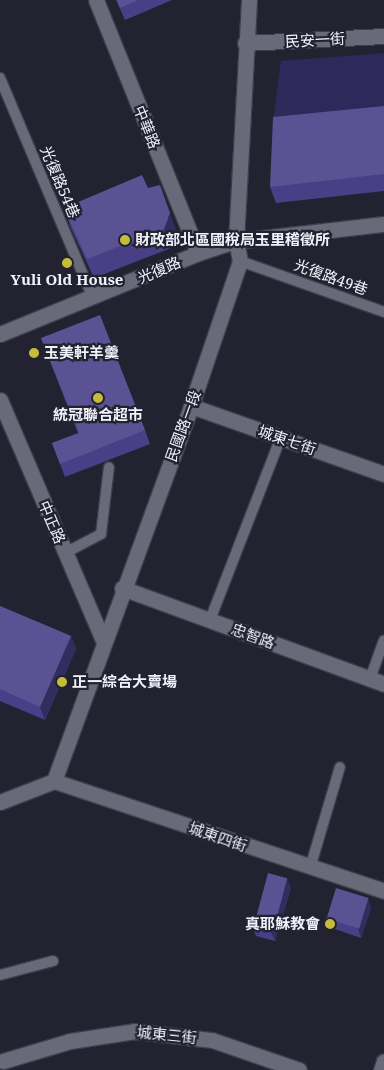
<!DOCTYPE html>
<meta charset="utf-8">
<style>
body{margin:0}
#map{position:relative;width:384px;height:1070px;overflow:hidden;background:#222230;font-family:"Noto Serif","Noto Sans TC",serif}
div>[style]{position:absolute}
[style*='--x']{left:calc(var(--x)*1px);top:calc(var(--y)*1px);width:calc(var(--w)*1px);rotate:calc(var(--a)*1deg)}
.green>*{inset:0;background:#2e295b}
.roads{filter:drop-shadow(1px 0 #3e3e4a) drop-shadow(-1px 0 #3e3e4a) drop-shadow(0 1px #3e3e4a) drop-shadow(0 -1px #3e3e4a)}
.lane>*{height:10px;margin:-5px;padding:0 5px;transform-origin:5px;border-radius:5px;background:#686979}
.street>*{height:15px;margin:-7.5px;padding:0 7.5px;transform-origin:7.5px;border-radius:7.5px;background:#686979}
.wall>*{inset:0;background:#493f87}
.shaded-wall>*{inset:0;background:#322c5f}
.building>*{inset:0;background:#5b5293;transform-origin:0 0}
.dots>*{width:14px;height:14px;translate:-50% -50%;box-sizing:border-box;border:2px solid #222230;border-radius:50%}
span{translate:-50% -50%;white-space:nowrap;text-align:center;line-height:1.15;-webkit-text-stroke:4.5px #222230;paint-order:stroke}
.street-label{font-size:15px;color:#f0f1fa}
.poi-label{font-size:15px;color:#f0f1fa;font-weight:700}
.left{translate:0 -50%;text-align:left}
.right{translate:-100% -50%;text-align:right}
</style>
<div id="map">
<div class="green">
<i style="clip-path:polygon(384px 53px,384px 107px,273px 120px,281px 61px)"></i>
</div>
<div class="roads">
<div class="lane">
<i style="--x:0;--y:78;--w:239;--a:67.1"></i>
<i style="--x:240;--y:261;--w:153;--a:19.5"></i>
<i style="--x:65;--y:553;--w:41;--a:-27.8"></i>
<i style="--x:101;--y:534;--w:67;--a:-83.2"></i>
<i style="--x:210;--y:620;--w:196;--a:-68.8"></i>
<i style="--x:370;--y:679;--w:41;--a:-70.3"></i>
<i style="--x:310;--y:868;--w:105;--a:-73.5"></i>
<i style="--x:0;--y:975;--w:55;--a:-14.8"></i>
</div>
<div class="street">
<i style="--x:96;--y:0;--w:273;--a:68"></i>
<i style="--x:245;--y:43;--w:139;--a:-2.9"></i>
<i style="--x:0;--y:334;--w:214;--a:-22.2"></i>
<i style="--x:198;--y:253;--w:40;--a:-18"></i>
<i style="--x:236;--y:241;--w:149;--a:-6.6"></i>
<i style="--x:0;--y:400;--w:264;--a:66.8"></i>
<i style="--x:191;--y:406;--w:205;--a:19.4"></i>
<i style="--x:122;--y:588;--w:279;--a:20.1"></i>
<i style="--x:54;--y:781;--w:348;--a:18.4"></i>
<i style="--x:0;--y:802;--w:58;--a:-21.3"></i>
<i style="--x:54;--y:781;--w:399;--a:-69.9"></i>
<i style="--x:191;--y:406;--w:153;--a:-71.3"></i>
<i style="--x:240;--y:261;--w:20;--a:-101"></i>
<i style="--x:236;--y:241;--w:241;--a:-86.9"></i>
<i style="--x:3;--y:1061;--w:70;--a:-16.6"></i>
<i style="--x:70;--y:1041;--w:66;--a:-8.7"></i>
<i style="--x:135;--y:1031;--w:78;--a:6.7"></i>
<i style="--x:212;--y:1040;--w:92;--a:19"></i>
<i style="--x:381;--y:1070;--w:9;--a:-72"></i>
</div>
</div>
<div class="wall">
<i style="clip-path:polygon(116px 0,172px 0,125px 20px)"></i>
<i style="clip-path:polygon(384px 106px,384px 191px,276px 203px,270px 187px)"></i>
<i style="clip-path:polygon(148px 188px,177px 232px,171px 248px,94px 278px,71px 228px,64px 208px)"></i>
<i style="clip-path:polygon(41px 338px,145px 430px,150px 444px,65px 477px,52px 443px,78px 433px)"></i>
<i style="clip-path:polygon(0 606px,71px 636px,76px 649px,45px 720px,0 701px)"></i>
<i style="clip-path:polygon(291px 888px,275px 941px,256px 936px,252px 926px)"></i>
<i style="clip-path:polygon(371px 908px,361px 938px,329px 927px,325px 918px)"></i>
</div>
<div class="shaded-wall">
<i style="clip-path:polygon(170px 213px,177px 232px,171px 248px,164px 229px)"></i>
<i style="clip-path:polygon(71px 636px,76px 649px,45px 720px,40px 707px)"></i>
<i style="clip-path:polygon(287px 878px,291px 888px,275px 941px,271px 932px)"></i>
<i style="clip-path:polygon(368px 898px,371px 908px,361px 938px,358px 929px)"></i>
</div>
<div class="building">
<i style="clip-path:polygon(117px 0,138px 0,120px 8px)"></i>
<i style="clip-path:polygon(384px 106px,384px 174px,270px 187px,273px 117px)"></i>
<i style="clip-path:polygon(142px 175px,148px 188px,160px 185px,170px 213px,164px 229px,87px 259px,64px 208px)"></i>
<i style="clip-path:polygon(100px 315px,145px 430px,60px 464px,52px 443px,79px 433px,41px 338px)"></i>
<i style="clip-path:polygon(0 606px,71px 636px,40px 707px,0 689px)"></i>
<i style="left:268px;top:873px;width:20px;height:55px;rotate:15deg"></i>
<i style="left:336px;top:888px;width:34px;height:32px;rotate:17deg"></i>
</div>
<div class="dots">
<i style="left:125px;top:240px;background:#c6bc3c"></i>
<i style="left:67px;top:263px;background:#c6bc3c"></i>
<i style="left:34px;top:353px;background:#c6bc3c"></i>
<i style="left:98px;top:398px;background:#c6bc3c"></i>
<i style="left:62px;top:682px;background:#c6bc3c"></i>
<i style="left:330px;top:924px;background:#c6bc3c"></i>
</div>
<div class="street-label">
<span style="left:315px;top:40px;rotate:-3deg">民安一街</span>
<span style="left:147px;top:127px;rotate:68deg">中華路</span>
<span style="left:60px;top:182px;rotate:67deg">光復路54巷</span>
<span style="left:159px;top:270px;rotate:-23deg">光復路</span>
<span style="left:331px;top:277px;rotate:20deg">光復路49巷</span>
<span style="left:183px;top:426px;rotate:-70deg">民國路一段</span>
<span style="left:287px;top:440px;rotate:19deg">城東七街</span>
<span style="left:52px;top:522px;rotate:67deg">中正路</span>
<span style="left:253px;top:636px;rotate:20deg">忠智路</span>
<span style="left:218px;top:837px;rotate:19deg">城東四街</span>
<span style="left:167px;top:1035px;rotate:6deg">城東三街</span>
</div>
<div class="poi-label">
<span class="left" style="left:135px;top:240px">財政部北區國稅局玉里稽徵所</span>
<span style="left:67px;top:280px">Yuli Old House</span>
<span class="left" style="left:44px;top:353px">玉美軒羊羹</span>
<span style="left:98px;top:415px">統冠聯合超市</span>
<span class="left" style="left:72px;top:682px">正一綜合大賣場</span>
<span class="right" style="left:320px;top:924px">真耶穌教會</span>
</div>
</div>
